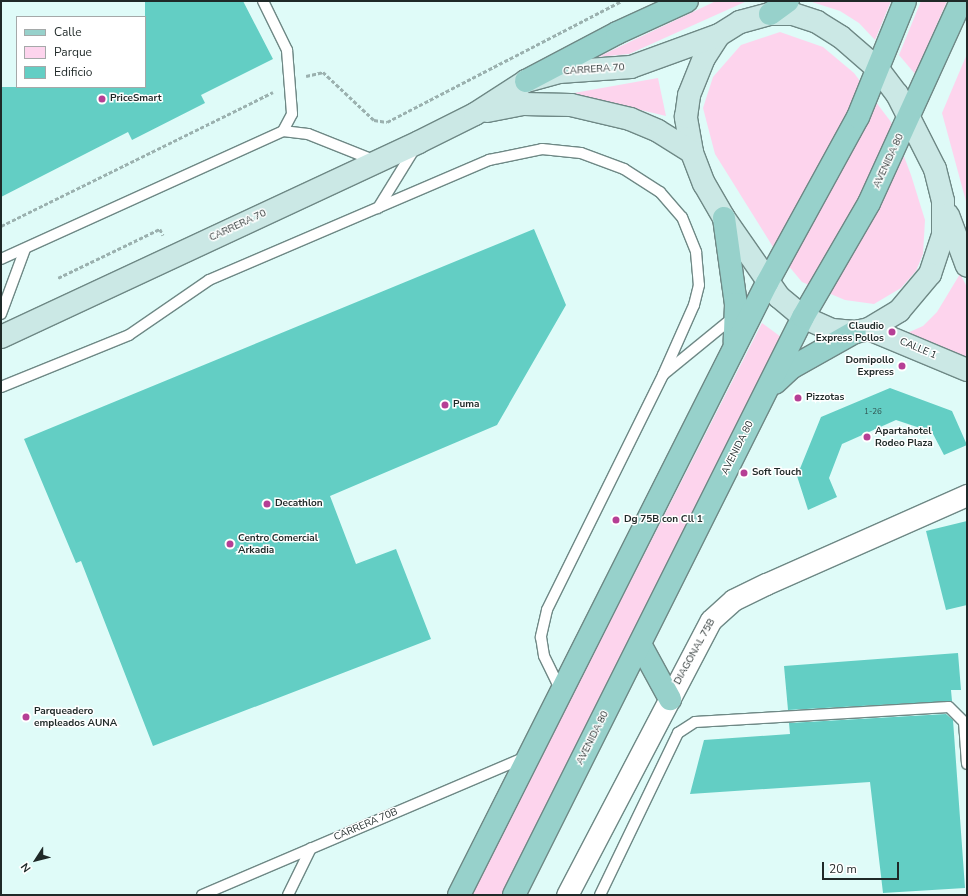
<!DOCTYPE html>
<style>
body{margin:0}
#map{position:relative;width:968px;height:896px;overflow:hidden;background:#dffbf8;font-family:"Nunito Sans",sans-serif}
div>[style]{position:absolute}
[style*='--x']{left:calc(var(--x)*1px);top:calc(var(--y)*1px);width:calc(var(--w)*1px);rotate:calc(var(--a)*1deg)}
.green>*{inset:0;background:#fdd4ed}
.building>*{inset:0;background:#63cec4}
.path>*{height:2.5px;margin-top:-1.25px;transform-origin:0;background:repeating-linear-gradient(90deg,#9bb1af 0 4px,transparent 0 6px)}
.roads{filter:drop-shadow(1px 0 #6e8885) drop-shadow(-1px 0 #6e8885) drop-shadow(0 1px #6e8885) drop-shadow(0 -1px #6e8885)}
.service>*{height:10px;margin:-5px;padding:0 5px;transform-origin:5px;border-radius:5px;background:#fff}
.minor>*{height:21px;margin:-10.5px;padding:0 10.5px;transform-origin:10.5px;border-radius:10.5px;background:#fff}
.secondary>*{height:22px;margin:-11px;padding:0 11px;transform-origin:11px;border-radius:11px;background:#cbe8e5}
.primary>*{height:22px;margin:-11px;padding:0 11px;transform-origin:11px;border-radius:11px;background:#97d1cb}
.dots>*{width:11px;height:11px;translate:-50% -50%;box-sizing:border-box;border:2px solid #fff;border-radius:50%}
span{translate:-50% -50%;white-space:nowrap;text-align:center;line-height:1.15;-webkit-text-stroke:3px #fff;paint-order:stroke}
.number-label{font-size:8px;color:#30524f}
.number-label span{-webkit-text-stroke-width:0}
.street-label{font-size:10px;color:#1f2928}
.poi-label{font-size:10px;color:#1f2928;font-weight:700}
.left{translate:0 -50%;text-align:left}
.right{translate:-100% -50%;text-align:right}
.frame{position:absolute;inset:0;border:2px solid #1f2928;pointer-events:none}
.legend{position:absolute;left:16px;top:16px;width:130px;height:72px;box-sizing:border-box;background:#fff;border:1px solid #a5a9a9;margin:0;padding:5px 7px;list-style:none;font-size:12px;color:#1f2928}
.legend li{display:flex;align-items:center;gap:8px;height:20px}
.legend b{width:20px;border:1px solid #a5a9a9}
.north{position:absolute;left:16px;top:840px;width:40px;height:40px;-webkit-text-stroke:3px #fff;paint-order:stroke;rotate:234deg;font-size:11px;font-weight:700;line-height:16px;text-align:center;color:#1f2928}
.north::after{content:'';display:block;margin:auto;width:14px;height:18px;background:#1f2928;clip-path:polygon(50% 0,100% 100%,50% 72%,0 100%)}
.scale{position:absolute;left:822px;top:862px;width:77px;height:18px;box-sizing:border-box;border:2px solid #1f2928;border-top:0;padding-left:5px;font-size:12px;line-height:14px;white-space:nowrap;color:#1f2928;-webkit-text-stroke:3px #fff;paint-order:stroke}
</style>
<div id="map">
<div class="green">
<i style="clip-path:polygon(716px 1px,747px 1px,629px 54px,598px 57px)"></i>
<i style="clip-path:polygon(809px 1px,891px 1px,875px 40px,859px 23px,840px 11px)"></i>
<i style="clip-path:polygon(921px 1px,947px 1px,915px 74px,899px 55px)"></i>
<i style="clip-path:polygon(780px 32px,823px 47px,854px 73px,891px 122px,911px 175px,925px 220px,923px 254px,916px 271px,901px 288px,874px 304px,845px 300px,802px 282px,773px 247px,715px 154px,703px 108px,713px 77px,741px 45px)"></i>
<i style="clip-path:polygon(967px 54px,967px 205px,942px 113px)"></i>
<i style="clip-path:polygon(658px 78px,666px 116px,594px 99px,557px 96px)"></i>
<i style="clip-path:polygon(960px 274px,967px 287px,967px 357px,905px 334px,923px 326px,937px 312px)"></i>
<i style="clip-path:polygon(762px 323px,781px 337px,504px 895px,471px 895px)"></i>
</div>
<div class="building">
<i style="clip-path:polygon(145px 1px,243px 1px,273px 59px,201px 95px,205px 103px,132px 140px,128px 132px,1px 197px,1px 87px,145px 87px)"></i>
<i style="clip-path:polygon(534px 229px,566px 305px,497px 425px,330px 496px,356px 564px,396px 549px,431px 639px,153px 746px,81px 561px,76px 563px,24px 439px)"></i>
<i style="clip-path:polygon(890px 388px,952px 411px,967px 445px,944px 455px,932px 432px,896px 420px,842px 444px,829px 478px,837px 497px,808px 510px,797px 476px,821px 417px)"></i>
<i style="clip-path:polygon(967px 521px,967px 605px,946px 610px,926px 531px)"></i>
<i style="clip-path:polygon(958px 653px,961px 690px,951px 690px,952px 701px,788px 710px,784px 666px)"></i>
<i style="clip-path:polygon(946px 714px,953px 720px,965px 888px,883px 893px,870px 782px,690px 794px,704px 740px,790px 734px,789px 723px)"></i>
</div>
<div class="path">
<i style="--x:306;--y:76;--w:17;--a:-13"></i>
<i style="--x:323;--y:72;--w:70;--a:43.3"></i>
<i style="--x:374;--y:120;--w:13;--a:9"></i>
<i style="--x:387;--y:122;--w:263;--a:-27.3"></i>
<i style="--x:1;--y:226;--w:303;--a:-26.2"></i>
<i style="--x:58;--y:278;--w:113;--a:-25.7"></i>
<i style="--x:160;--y:229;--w:7;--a:63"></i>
</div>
<div class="roads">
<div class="service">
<i style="--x:263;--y:1;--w:55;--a:63.9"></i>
<i style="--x:287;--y:50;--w:64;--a:85.5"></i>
<i style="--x:292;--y:114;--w:19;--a:118"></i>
<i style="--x:378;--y:208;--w:70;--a:-58.3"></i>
<i style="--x:1;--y:259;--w:310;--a:-24.4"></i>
<i style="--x:283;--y:131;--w:25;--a:7"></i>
<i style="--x:308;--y:134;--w:73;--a:21.7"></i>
<i style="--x:1;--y:314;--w:69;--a:-69.7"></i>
<i style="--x:664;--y:374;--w:90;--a:-39.2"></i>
<i style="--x:1;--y:387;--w:138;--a:-22.1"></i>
<i style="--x:129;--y:335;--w:97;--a:-34.5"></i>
<i style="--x:209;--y:280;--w:305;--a:-23.2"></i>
<i style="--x:489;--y:160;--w:54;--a:-11.7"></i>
<i style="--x:542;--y:149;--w:39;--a:6"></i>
<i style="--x:581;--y:153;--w:46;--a:20.4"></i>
<i style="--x:624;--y:169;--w:43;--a:32.6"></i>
<i style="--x:660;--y:192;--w:33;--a:49"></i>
<i style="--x:682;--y:217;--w:38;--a:68"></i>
<i style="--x:696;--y:252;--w:33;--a:85"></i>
<i style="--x:699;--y:285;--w:21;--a:104"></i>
<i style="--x:694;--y:305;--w:77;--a:113.9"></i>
<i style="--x:663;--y:375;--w:262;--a:116.3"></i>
<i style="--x:547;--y:610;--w:28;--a:103"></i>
<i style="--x:541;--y:637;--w:19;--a:81"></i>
<i style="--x:544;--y:656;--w:39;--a:64"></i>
<i style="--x:202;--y:895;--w:351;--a:-23.1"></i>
<i style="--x:288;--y:895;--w:52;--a:-63.9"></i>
<i style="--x:600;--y:895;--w:180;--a:-64.3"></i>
<i style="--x:678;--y:733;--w:20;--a:-33"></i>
<i style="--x:695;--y:722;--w:254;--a:-3.4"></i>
<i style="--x:949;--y:707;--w:21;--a:45"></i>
<i style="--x:964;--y:722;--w:42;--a:85.9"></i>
</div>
<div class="minor">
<i style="--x:567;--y:895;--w:310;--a:-62.4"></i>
<i style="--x:711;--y:620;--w:30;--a:-42"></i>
<i style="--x:733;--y:600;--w:37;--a:-26"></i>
<i style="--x:766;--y:584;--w:220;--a:-23.9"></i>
</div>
<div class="secondary">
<i style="--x:770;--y:14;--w:23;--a:0"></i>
<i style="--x:793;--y:14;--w:25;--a:18"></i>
<i style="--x:817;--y:22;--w:28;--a:32"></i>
<i style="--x:841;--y:37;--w:49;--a:40.9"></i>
<i style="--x:878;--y:69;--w:31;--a:53"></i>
<i style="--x:897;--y:94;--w:84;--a:63.1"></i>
<i style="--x:935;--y:169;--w:33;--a:76"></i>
<i style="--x:943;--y:201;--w:34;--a:90"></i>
<i style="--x:943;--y:235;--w:41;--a:108.4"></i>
<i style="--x:930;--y:274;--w:48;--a:130"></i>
<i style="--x:899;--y:311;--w:35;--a:149"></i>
<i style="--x:869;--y:329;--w:14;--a:168"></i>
<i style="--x:855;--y:332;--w:23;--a:-175"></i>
<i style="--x:832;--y:330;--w:32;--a:-156"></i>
<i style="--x:803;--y:317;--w:31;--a:-140"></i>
<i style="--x:779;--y:297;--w:96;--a:-124.8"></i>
<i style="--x:724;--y:218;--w:39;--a:-120"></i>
<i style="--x:704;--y:184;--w:34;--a:-111"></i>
<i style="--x:692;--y:152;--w:36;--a:-100"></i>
<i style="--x:686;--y:117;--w:22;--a:-82"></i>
<i style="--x:689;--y:95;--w:40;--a:-68"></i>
<i style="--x:704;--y:58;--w:27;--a:-57"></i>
<i style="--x:719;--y:35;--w:25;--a:-32"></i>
<i style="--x:740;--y:22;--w:31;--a:-15"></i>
<i style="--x:487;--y:111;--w:38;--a:-11"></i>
<i style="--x:524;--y:104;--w:47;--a:1.2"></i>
<i style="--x:571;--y:105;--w:61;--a:13.3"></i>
<i style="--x:630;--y:119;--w:30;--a:23"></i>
<i style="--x:658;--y:131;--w:40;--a:32"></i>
<i style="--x:948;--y:215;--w:54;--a:69.6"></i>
<i style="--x:869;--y:329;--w:106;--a:22.7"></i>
<i style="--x:1;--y:337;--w:461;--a:-25"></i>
<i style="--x:419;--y:142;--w:63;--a:-26.6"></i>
<i style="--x:475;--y:114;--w:61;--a:-32.9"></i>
<i style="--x:526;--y:81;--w:34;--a:-15"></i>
<i style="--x:559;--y:72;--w:72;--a:-4"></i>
<i style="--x:631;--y:67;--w:94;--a:-20"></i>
</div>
<div class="primary">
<i style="--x:770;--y:14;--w:22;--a:-36"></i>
<i style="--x:526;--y:81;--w:103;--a:-27.8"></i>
<i style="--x:617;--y:33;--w:77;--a:-24.6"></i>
<i style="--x:724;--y:218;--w:87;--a:82.1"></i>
<i style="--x:736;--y:304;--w:38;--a:92"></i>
<i style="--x:775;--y:383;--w:22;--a:-43"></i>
<i style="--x:791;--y:368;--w:73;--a:-29.4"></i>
<i style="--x:640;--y:644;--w:63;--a:61.4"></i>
<i style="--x:459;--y:895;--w:685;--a:-63.29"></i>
<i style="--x:767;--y:283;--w:189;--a:-61.3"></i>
<i style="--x:858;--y:117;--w:125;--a:-67.9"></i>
<i style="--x:514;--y:895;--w:646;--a:-63.43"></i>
<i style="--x:803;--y:317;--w:132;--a:-59.9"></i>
<i style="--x:869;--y:203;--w:222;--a:-65.5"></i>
</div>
</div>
<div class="dots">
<i style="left:102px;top:99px;background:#b63f95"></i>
<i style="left:892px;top:332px;background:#b63f95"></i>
<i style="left:902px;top:366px;background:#b63f95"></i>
<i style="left:798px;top:398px;background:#b63f95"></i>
<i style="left:445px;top:405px;background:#b63f95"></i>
<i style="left:867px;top:437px;background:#b63f95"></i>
<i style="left:744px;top:473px;background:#b63f95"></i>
<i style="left:267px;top:504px;background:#b63f95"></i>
<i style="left:616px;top:520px;background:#b63f95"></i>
<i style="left:230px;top:544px;background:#b63f95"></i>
<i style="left:26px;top:717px;background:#b63f95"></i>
</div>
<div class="number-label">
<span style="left:873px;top:412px">1-26</span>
</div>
<div class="street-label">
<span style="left:594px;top:70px;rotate:-4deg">CARRERA 70</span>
<span style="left:889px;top:161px;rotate:-65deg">AVENIDA 80</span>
<span style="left:238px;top:226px;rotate:-25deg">CARRERA 70</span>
<span style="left:918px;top:349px;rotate:23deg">CALLE 1</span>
<span style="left:738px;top:448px;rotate:-63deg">AVENIDA 80</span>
<span style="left:695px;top:652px;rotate:-61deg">DIAGONAL 75B</span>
<span style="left:593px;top:738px;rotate:-63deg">AVENIDA 80</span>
<span style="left:366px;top:825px;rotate:-23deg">CARRERA 70B</span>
</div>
<div class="poi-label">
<span class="left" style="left:110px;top:99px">PriceSmart</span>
<span class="right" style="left:884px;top:332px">Claudio<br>Express Pollos</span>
<span class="right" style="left:894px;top:366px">Domipollo<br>Express</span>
<span class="left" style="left:806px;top:398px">Pizzotas</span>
<span class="left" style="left:453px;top:405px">Puma</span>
<span class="left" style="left:875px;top:437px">Apartahotel<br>Rodeo Plaza</span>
<span class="left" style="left:752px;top:473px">Soft Touch</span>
<span class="left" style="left:275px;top:504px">Decathlon</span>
<span class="left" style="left:624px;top:520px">Dg 75B con Cll 1</span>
<span class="left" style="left:238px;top:544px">Centro Comercial<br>Arkadia</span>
<span class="left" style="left:34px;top:717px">Parqueadero<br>empleados AUNA</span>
</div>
<div class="frame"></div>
<ul class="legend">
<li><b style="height:5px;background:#97d1cb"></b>Calle</li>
<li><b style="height:11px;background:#fdd4ed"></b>Parque</li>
<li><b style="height:11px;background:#63cec4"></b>Edificio</li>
</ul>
<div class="north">N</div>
<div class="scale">20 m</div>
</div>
